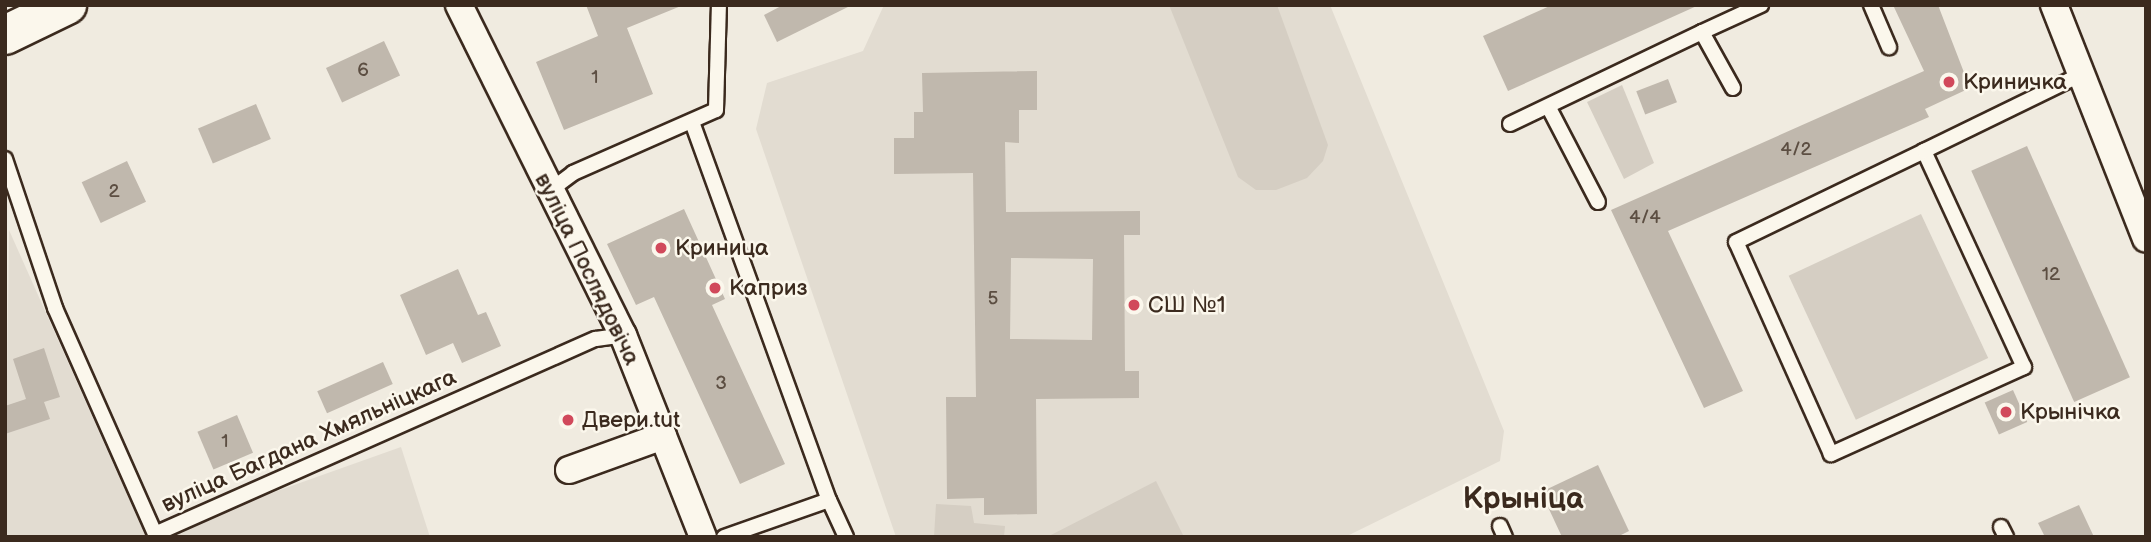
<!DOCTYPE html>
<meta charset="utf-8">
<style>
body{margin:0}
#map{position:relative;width:2151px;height:542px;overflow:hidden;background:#f0ebe0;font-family:"Balsamiq Sans",sans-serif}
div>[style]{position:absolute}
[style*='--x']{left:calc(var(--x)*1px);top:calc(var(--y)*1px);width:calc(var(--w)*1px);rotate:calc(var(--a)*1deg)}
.built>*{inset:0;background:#e2dcd1}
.green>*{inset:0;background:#d5cec3;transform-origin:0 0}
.building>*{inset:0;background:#c0b8ad;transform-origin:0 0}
.roads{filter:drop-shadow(2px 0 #3b2a1e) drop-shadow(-2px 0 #3b2a1e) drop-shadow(0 2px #3b2a1e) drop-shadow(0 -2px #3b2a1e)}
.lane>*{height:14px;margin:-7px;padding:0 7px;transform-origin:7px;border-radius:7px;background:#fbf7ec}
.street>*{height:26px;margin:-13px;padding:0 13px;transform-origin:13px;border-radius:13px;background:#fbf7ec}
.primary>*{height:38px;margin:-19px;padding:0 19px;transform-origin:19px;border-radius:19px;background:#fbf7ec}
.dots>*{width:19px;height:19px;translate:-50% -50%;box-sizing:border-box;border:4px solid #fbf7ec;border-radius:50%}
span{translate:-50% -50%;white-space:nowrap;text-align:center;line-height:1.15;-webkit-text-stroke:5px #fbf7ec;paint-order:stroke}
.number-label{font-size:19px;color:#5c4e42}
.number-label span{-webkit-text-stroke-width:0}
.poi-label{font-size:23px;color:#3b2a1e}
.left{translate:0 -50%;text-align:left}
.street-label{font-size:23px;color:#3b2a1e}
.district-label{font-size:30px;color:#3b2a1e;font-weight:700}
.frame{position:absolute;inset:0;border:7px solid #3b2a1e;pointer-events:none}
</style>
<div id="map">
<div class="built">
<i style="clip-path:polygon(884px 5px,1330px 5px,1504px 431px,1500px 461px,1345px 537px,896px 537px,756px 129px,767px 83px,863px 51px)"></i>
<i style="clip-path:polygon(9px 230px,146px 537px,5px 537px)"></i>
<i style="clip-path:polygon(401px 447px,430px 537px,148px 537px)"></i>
</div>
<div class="green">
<i style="clip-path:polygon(1169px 5px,1277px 5px,1328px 145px,1323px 161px,1307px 178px,1276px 190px,1256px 190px,1238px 177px)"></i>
<i style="clip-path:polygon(1622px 85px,1654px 163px,1624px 179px,1587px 102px)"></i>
<i style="left:1921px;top:214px;width:159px;height:146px;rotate:65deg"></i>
<i style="clip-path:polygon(1156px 481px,1184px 537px,1047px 537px,1092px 514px)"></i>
<i style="clip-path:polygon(936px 504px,971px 506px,974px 523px,1005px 526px,1004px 537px,934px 537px)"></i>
</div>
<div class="building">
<i style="clip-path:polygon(586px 5px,681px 6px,627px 28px,653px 94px,564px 130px,536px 62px,598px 36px)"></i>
<i style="clip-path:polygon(783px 5px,852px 5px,777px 42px,764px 15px)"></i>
<i style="clip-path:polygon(1552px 5px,1699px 5px,1508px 91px,1483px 36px)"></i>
<i style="clip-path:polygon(1893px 5px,1938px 5px,1970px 88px,1925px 109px,1929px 117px,1668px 231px,1743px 391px,1704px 408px,1611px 210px,1924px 71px)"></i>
<i style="left:384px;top:41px;width:38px;height:64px;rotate:65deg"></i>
<i style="clip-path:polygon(evenodd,1037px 71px,1037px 110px,1019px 110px,1019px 143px,1005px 142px,1006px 212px,1140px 211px,1140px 235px,1124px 235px,1125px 371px,1139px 371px,1139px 398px,1036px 399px,1037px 514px,984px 515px,984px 498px,947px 499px,946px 397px,976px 397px,973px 173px,894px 174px,894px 138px,914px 138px,914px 112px,923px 112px,922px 73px,1037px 71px,1011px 258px,1093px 259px,1092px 340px,1010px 339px,1011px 258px)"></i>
<i style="left:1668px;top:79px;width:25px;height:34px;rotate:69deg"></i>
<i style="left:256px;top:104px;width:38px;height:63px;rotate:67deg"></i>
<i style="left:2027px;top:146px;width:253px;height:61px;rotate:66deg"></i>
<i style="left:127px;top:161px;width:45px;height:50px;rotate:65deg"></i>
<i style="clip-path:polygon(684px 209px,725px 299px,712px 305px,785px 464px,740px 484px,654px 297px,636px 305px,607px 244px)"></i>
<i style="clip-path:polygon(458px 269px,478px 315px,486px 312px,501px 346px,462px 363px,453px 343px,426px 355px,400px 295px)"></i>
<i style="clip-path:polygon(44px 348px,60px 397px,44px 402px,50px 419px,5px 434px,5px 406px,26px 399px,13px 359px)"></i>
<i style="left:383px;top:362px;width:24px;height:72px;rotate:66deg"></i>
<i style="left:2013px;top:390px;width:35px;height:31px;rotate:66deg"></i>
<i style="left:237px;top:415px;width:41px;height:43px;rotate:67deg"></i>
<i style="clip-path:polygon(1598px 465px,1629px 531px,1617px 537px,1562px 537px,1541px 492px)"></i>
<i style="clip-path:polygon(2079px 505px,2094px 537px,2045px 537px,2038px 523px)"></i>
</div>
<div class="roads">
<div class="lane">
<i style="--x:1871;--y:5;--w:46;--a:66.8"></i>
<i style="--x:1733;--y:88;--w:64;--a:-119"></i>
<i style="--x:1702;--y:32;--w:65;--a:-24.6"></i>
<i style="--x:1549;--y:108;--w:106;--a:62.5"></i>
<i style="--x:692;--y:122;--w:402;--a:70.1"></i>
<i style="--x:1510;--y:124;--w:213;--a:-25.6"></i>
<i style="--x:1924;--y:151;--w:238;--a:65.2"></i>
<i style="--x:2024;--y:367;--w:212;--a:155.7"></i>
<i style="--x:1831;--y:454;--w:232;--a:-114.1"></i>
<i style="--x:1736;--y:242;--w:209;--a:-25.8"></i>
<i style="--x:1924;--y:151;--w:171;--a:-26"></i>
<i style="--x:5;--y:159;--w:157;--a:71.4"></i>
<i style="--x:55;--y:308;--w:247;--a:66.1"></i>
<i style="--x:155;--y:534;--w:482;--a:-23.9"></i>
<i style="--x:596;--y:339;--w:27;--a:-8"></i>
<i style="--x:548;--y:192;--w:31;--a:-37"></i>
<i style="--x:573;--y:173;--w:156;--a:-23.8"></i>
<i style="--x:716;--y:110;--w:105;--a:-88.4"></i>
<i style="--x:1500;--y:526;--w:12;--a:66"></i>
<i style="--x:2001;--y:527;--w:11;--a:63"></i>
<i style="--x:724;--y:537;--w:111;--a:-19.4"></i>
<i style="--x:829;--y:500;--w:41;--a:65.3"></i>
</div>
<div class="street">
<i style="--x:459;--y:5;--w:369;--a:63.6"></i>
<i style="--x:623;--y:335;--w:217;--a:68.4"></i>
<i style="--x:2054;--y:5;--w:251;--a:68.5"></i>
<i style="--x:569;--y:470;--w:100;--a:-19.9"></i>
</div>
<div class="primary">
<i style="--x:5;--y:35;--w:69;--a:-25.8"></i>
</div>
</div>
<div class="dots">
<i style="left:1949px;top:82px;background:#d1495b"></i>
<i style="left:661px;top:248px;background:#d1495b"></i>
<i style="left:715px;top:288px;background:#d1495b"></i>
<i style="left:1134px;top:305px;background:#d1495b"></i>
<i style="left:2006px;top:412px;background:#d1495b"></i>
<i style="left:568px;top:420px;background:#d1495b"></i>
</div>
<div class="number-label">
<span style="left:363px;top:71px">6</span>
<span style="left:595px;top:78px">1</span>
<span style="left:1796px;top:150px">4/2</span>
<span style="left:114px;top:192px">2</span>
<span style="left:1645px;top:218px">4/4</span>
<span style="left:2051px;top:275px">12</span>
<span style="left:993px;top:299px">5</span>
<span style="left:721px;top:384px">3</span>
<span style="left:225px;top:442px">1</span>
</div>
<div class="poi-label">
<span class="left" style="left:1963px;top:82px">Криничка</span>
<span class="left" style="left:675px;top:248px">Криница</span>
<span class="left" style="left:729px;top:288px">Каприз</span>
<span class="left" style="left:1148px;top:305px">СШ №1</span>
<span class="left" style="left:2020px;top:412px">Крынічка</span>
<span class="left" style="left:582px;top:420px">Двери.tut</span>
</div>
<div class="street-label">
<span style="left:587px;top:269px;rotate:64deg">вуліца Послядовіча</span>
<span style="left:309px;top:441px;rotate:-24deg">вуліца Багдана Хмяльніцкага</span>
</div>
<div class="district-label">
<span style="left:1523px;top:499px">Крыніца</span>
</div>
<div class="frame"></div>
</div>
